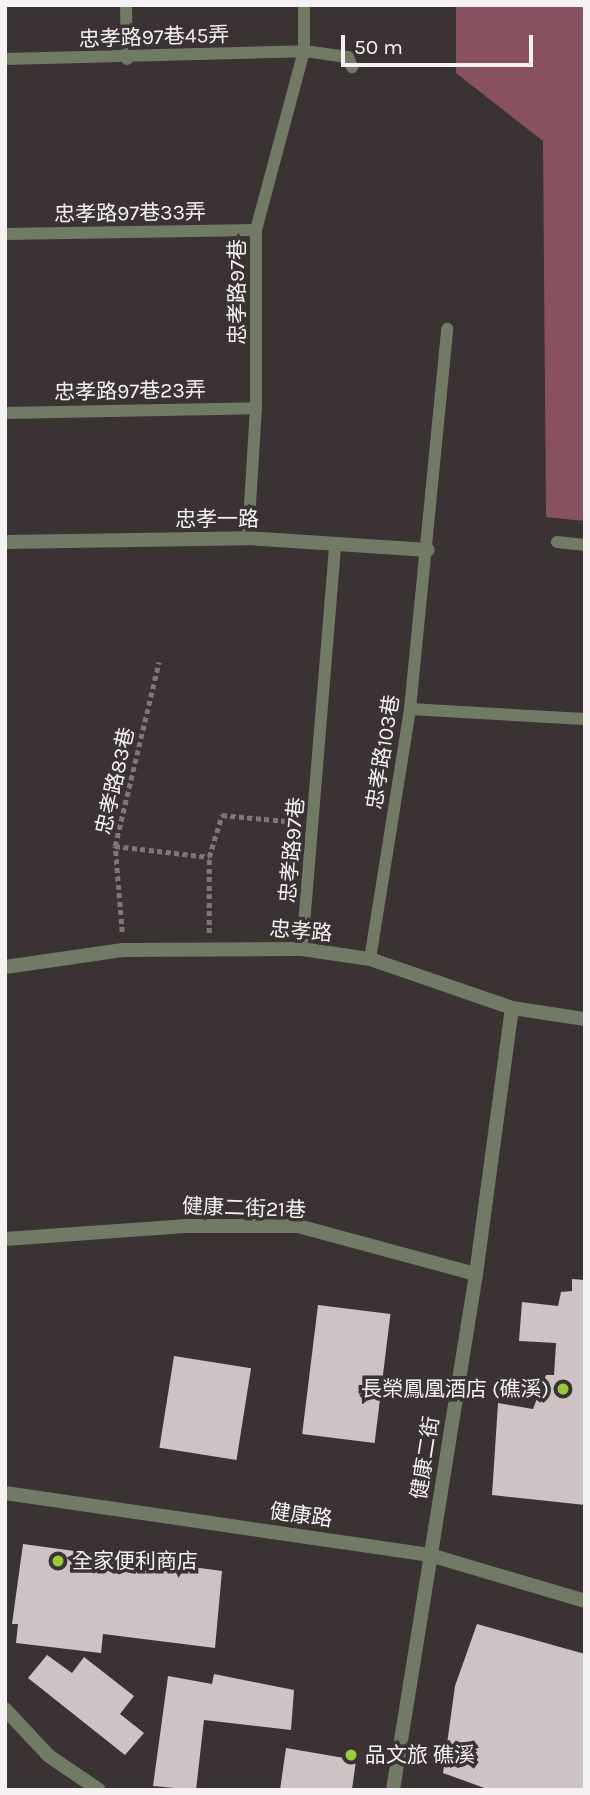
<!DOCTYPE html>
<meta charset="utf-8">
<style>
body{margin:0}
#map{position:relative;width:590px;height:1795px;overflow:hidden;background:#3b3234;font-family:Karla,"Noto Sans TC",sans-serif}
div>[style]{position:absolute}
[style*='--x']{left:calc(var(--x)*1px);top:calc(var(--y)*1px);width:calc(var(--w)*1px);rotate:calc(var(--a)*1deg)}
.forest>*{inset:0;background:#895160}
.building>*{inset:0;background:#cdc2c4;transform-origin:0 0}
.path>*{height:4.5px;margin-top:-2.25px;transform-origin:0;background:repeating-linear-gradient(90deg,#7e7778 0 5px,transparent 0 8.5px)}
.lane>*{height:12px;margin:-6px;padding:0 6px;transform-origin:6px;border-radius:6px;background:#707a64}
.street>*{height:14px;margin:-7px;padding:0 7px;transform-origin:7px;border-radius:7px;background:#707a64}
.dots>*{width:19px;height:19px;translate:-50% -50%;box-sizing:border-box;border:4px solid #3b3234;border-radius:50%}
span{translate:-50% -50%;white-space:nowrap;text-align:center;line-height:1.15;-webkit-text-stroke:7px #3b3234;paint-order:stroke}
.street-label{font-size:21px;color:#f6f1f2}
.poi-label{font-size:21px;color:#f6f1f2}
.right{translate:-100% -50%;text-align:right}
.left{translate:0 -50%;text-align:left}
.frame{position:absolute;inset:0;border:7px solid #f6f1f2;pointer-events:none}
.scale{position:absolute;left:341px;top:35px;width:192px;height:32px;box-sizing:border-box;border:4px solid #f6f1f2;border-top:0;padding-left:9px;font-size:21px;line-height:24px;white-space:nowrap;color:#f6f1f2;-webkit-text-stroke:5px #3b3234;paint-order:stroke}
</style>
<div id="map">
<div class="forest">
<i style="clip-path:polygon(456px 5px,585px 5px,585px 521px,546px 517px,543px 141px,456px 73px)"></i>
</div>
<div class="building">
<i style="clip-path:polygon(572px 1279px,585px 1280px,585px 1505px,492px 1495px,498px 1403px,533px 1409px,546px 1375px,554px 1375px,556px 1343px,519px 1341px,522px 1302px,558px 1306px,561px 1292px,572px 1291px)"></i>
<i style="left:318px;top:1305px;width:73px;height:130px;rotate:7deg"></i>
<i style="left:174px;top:1356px;width:78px;height:93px;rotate:9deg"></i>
<i style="clip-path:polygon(23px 1544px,222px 1571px,215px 1648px,103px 1634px,101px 1653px,16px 1643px,18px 1624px,12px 1624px)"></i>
<i style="clip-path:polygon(477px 1624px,585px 1654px,585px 1790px,490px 1790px,443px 1773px,455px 1686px)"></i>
<i style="clip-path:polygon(47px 1655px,72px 1673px,84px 1657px,134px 1696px,120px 1714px,144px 1733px,125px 1755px,28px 1678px)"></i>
<i style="clip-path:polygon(214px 1674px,294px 1690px,291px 1730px,204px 1720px,196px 1790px,153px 1786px,168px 1676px,212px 1684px)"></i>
<i style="clip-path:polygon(286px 1748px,356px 1760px,352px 1790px,280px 1790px)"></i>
</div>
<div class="path">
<i style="--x:115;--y:846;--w:95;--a:6.7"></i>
<i style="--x:122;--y:932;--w:86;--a:-94.7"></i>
<i style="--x:115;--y:846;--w:189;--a:-76.6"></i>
<i style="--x:209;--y:933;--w:76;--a:-90"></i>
<i style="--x:209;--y:857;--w:44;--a:-72.8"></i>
<i style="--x:222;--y:815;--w:74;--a:5.4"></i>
</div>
<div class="lane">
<i style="--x:126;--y:5;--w:54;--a:88.9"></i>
<i style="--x:5;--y:59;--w:299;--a:-1.5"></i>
<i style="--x:304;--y:51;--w:44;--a:7.8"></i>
<i style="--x:348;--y:57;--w:11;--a:68"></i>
<i style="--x:5;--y:234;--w:251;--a:-0.9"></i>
<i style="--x:5;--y:413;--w:251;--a:-1.1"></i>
<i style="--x:248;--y:538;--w:130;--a:-86.5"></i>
<i style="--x:256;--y:408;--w:178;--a:-90"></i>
<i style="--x:256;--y:230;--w:185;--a:-75"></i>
<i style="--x:304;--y:51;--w:46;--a:-90"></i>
<i style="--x:557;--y:542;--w:28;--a:6"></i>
<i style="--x:410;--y:709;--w:175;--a:3.3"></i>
<i style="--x:302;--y:949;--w:406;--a:-85.3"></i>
<i style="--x:370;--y:959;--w:253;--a:-80.9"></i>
<i style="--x:410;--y:709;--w:382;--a:-84.4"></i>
</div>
<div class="street">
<i style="--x:5;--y:542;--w:243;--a:-0.9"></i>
<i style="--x:248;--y:538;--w:180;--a:3.8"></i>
<i style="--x:5;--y:967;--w:119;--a:-8.2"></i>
<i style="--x:123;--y:950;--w:179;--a:-0.3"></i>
<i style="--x:302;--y:949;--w:69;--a:8.4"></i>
<i style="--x:370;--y:959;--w:150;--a:19"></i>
<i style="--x:512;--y:1008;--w:74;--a:8.6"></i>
<i style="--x:5;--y:1239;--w:180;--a:-4.1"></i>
<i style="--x:185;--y:1226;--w:113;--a:0"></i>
<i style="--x:298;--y:1226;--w:184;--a:15.1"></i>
<i style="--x:5;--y:1493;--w:429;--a:8.3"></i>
<i style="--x:430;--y:1555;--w:162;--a:16.5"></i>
<i style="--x:5;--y:1709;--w:64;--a:46.9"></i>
<i style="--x:49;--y:1756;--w:60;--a:34.2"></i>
<i style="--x:393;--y:1790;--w:523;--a:-80.86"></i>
<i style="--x:476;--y:1274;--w:268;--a:-82.3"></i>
</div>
<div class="dots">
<i style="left:563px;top:1389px;background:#98cb37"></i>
<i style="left:58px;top:1561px;background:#98cb37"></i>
<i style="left:351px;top:1755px;background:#98cb37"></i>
</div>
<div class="street-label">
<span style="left:154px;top:37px;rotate:-2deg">忠孝路97巷45弄</span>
<span style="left:130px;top:213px;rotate:-1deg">忠孝路97巷33弄</span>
<span style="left:237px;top:292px;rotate:-90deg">忠孝路97巷</span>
<span style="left:130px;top:391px;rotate:-1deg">忠孝路97巷23弄</span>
<span style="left:217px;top:519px">忠孝一路</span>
<span style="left:383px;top:752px;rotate:-81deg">忠孝路103巷</span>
<span style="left:115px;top:781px;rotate:-77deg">忠孝路83巷</span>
<span style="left:292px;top:850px;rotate:-85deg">忠孝路97巷</span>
<span style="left:301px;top:931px;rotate:5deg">忠孝路</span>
<span style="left:244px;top:1208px;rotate:2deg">健康二街21巷</span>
<span style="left:425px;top:1458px;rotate:-81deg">健康二街</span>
<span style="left:301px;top:1515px;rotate:8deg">健康路</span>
</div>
<div class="poi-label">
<span class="right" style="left:549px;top:1389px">長榮鳳凰酒店 (礁溪)</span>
<span class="left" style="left:72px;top:1561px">全家便利商店</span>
<span class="left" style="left:365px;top:1755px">品文旅 礁溪</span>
</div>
<div class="frame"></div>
<div class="scale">50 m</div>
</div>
